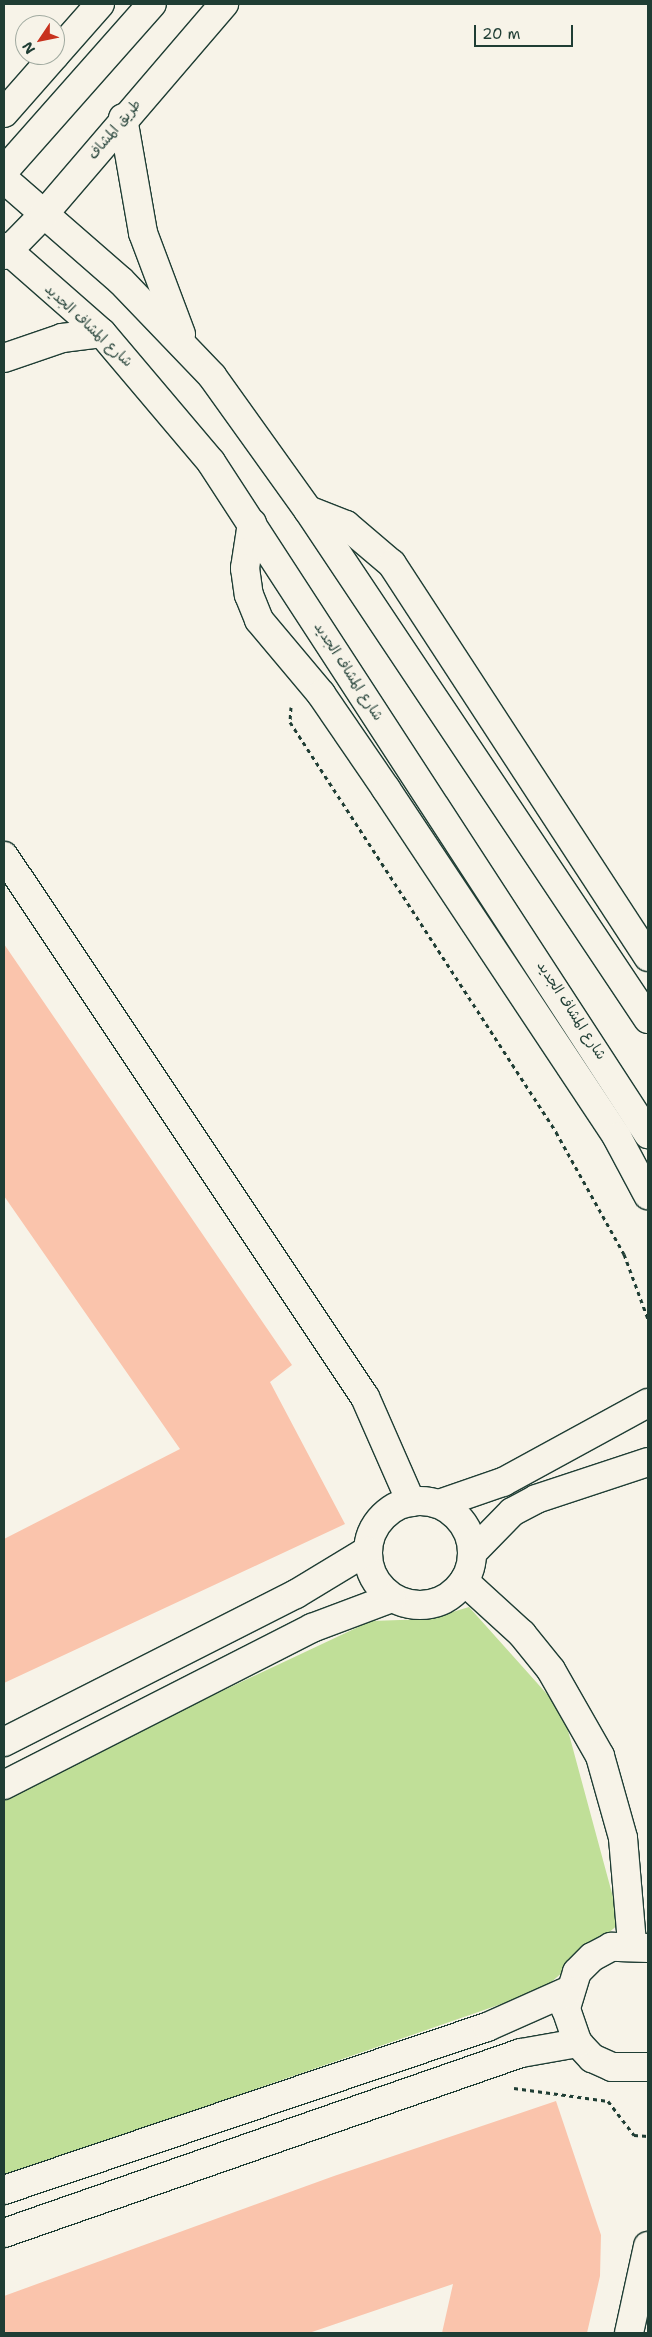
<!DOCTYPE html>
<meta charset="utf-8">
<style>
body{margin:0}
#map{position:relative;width:652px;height:2337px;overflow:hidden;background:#f7f3e8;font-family:"Shantell Sans","Playpen Sans Arabic",sans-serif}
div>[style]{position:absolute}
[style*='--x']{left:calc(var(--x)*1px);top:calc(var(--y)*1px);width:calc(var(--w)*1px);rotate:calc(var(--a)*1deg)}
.green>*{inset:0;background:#c0df98}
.building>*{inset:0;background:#fac4ac}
.path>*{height:3px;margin-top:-1.5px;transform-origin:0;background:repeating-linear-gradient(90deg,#1f3d34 0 4px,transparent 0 8px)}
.roads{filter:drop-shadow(1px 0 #1f3d34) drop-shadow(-1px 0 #1f3d34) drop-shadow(0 1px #1f3d34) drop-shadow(0 -1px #1f3d34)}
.street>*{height:28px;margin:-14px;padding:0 14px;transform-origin:14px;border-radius:14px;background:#f7f3e8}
.street>.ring{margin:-14px;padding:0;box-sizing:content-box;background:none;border:28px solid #f7f3e8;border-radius:50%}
.secondary>*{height:28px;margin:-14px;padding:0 14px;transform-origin:14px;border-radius:14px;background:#f7f3e8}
span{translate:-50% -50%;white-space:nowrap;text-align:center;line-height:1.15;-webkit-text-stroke:4px #f7f3e8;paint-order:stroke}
.street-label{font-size:14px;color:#1f3d34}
.frame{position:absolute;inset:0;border:5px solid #1f3d34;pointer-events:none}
.north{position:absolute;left:15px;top:15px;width:50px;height:50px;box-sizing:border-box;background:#f7f3e8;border:1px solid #a1aaa0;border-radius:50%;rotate:236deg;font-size:14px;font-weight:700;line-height:20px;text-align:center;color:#1f3d34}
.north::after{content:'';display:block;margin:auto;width:18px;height:22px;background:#c8321e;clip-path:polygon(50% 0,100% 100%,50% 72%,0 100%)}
.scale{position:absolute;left:474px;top:25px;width:99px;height:22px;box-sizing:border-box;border:2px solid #1f3d34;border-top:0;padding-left:6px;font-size:15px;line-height:18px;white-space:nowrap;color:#1f3d34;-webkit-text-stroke:4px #f7f3e8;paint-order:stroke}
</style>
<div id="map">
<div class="green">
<i style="clip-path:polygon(469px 1607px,563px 1712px,620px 1923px,542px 1990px,4px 2176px,4px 1800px,101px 1748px,371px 1621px,429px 1619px)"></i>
</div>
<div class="building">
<i style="clip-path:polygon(4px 944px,292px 1365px,270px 1382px,345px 1524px,4px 1683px,4px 1539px,180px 1449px,4px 1196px)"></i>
<i style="clip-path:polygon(556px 2101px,601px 2235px,600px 2276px,587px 2333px,442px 2333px,453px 2284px,309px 2333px,4px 2333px,4px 2296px,334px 2176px)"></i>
</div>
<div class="path">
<i style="--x:291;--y:707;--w:15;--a:94"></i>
<i style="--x:290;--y:722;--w:489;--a:57"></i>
<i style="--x:556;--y:1132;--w:140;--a:60.9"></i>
<i style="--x:624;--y:1254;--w:69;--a:69.7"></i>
<i style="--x:514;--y:2088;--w:95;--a:7.9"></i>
<i style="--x:608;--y:2101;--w:43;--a:52.6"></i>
<i style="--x:634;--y:2135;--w:14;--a:4"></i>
</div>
<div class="roads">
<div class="street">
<i style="--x:55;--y:55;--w:68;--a:-48.6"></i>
<i style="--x:4;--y:113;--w:77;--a:-48.7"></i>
<i style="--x:308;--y:510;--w:41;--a:21.5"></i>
<i style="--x:346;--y:525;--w:60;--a:40.3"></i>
<i style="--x:392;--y:564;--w:469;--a:56.9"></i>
<i style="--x:252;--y:523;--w:46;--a:98.8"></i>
<i style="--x:245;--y:568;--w:27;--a:82"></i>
<i style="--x:249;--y:595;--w:27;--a:68"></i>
<i style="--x:259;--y:620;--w:97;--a:50"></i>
<i style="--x:321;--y:694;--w:115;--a:55.6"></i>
<i style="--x:386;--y:789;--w:418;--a:56.4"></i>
<i style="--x:617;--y:1137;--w:66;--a:61.9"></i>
<i style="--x:4;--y:856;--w:650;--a:56.29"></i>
<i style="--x:365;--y:1397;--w:115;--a:66.3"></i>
<i class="ring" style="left:368px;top:1501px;width:76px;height:76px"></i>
<i style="--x:439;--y:1504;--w:68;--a:-19"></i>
<i style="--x:503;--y:1482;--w:165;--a:-28.6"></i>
<i style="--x:472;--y:1553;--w:57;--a:-45.7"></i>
<i style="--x:512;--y:1512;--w:27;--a:-28"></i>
<i style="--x:536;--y:1499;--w:118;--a:-18.3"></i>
<i style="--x:464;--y:1581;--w:79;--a:42.4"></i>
<i style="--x:522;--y:1634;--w:46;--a:51.1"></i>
<i style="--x:551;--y:1670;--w:99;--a:60.3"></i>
<i style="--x:600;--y:1756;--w:85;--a:74.3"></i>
<i style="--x:623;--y:1838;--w:106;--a:85.1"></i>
<i style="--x:4;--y:1742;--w:327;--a:-26.9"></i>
<i style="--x:296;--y:1594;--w:83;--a:-31.2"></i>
<i style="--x:4;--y:1785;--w:346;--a:-27"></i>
<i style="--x:312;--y:1628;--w:85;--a:-20.6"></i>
<i style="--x:648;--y:1948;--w:37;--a:-178"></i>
<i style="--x:611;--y:1947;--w:21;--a:152"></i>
<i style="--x:592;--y:1957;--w:21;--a:135"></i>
<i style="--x:577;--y:1972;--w:39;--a:107"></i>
<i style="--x:566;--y:2009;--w:36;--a:71"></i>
<i style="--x:578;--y:2043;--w:21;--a:47"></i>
<i style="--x:592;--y:2058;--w:22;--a:24"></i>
<i style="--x:612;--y:2067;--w:36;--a:0"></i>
<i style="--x:4;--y:2190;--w:510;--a:-18.65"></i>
<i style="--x:487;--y:2027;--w:89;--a:-24"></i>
<i style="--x:4;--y:2233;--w:547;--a:-19.2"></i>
<i style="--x:521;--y:2053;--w:58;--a:-10"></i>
<i style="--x:629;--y:2333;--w:89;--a:-77.7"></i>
</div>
<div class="secondary">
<i style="--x:123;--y:118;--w:117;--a:80.1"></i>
<i style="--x:143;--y:233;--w:108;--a:69.4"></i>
<i style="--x:4;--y:171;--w:223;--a:-48.5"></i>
<i style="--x:4;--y:179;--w:155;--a:41.1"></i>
<i style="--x:121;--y:281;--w:132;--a:46.2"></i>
<i style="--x:212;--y:376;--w:165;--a:54.4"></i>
<i style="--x:308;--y:510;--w:612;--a:56.26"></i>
<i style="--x:4;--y:247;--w:130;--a:41.3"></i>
<i style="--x:102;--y:333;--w:169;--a:49.8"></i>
<i style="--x:211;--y:462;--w:802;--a:56.96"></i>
<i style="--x:4;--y:255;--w:57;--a:-45.7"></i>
<i style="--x:44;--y:214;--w:277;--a:-49.4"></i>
<i style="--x:4;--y:358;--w:61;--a:-19"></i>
<i style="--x:62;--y:338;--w:40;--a:-7.1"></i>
</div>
</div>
<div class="street-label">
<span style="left:114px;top:129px;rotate:-50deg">طريق المشاف</span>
<span style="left:89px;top:325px;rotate:43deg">شارع المشاف الجديد</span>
<span style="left:349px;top:671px;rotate:57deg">شارع المشاف الجديد</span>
<span style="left:572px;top:1010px;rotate:57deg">شارع المشاف الجديد</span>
</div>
<div class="frame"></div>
<div class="north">N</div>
<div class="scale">20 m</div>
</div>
